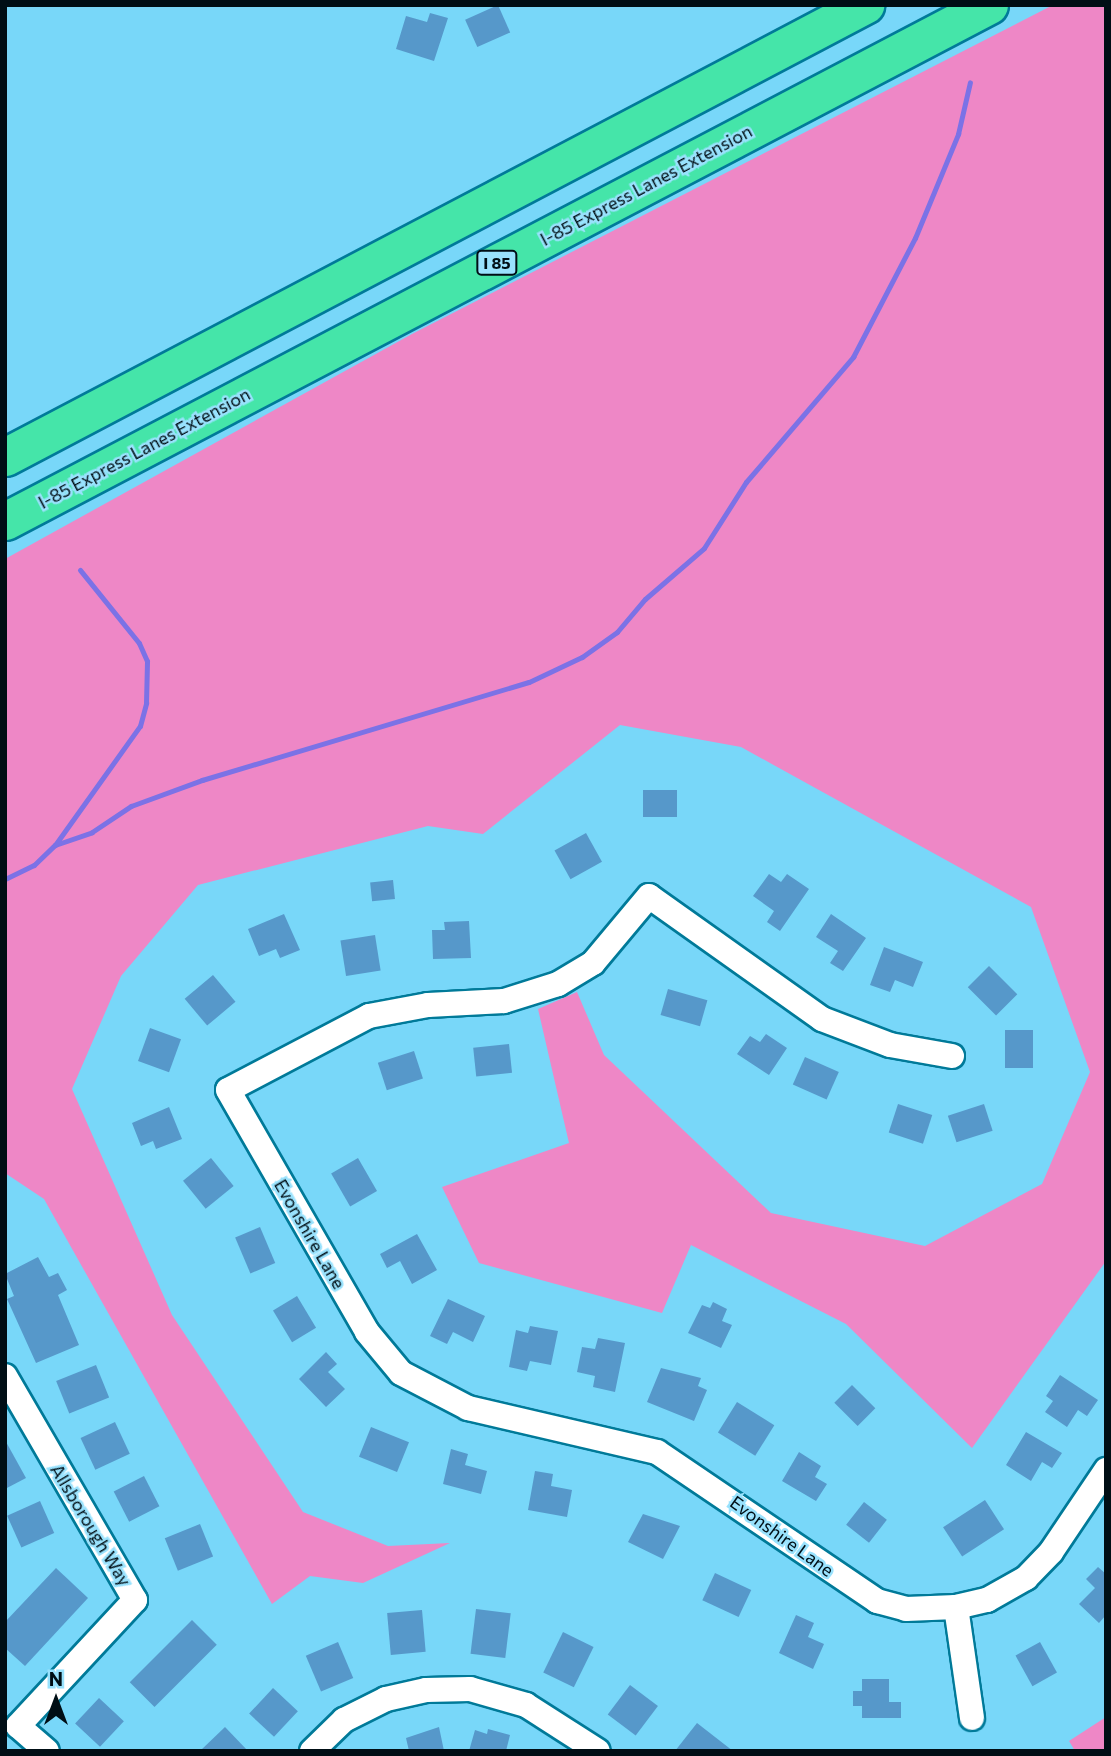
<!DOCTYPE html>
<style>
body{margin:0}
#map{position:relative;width:1111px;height:1756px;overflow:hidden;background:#78d7f9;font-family:Commissioner,sans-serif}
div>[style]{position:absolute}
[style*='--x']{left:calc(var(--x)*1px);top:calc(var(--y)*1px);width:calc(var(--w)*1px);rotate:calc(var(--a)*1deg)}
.green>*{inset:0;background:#ee87c6}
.stream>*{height:5px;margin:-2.5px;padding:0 2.5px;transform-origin:2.5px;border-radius:2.5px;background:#7b72e6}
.building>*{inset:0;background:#5698ca;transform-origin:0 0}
.roads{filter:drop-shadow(2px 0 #007a99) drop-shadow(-2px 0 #007a99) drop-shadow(0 2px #007a99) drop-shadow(0 -2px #007a99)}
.minor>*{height:24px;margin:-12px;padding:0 12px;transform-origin:12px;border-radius:12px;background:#fff}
.highway>*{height:37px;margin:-18.5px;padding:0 18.5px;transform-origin:18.5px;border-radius:18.5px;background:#45e5a9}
span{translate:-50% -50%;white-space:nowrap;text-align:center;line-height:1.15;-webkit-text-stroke:5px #99e2fd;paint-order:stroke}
.shield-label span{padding:2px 5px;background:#99e2fd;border:2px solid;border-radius:5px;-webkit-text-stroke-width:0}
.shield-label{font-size:16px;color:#000e15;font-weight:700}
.street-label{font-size:18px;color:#000e15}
.frame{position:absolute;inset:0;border:7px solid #000e15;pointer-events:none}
.north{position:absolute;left:21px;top:1665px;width:70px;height:70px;-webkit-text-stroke:5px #99e2fd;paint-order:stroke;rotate:0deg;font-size:19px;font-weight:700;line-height:28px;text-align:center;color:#000e15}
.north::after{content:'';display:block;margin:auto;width:24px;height:32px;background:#000e15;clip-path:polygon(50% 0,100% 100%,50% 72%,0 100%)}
</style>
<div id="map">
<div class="green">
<i style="clip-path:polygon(1053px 5px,1106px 5px,1106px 1261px,972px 1448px,846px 1324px,691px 1245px,662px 1313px,479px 1263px,442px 1187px,569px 1143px,538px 1009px,577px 992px,604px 1055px,771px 1213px,925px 1246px,1042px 1184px,1090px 1072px,1031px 907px,741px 747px,620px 725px,483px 834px,428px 826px,198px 885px,121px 976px,72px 1089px,172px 1315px,303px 1512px,388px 1546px,450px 1543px,363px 1583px,310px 1576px,272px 1604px,44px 1199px,5px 1173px,5px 559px,412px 334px)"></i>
<i style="clip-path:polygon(1106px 1717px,1106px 1751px,1075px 1751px,1069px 1741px)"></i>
</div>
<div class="stream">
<i style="--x:55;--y:845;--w:39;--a:-19"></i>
<i style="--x:92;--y:832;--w:47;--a:-33.7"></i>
<i style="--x:131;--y:806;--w:76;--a:-20.1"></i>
<i style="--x:202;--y:780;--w:341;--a:-16.7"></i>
<i style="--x:529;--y:682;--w:59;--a:-25.3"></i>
<i style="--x:582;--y:657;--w:43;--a:-35.5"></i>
<i style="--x:617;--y:632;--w:43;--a:-49.7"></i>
<i style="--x:645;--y:599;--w:78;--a:-40.8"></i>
<i style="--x:704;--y:548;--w:78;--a:-57.5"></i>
<i style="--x:746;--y:482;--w:165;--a:-49.4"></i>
<i style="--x:853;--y:357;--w:134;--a:-62.5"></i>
<i style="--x:915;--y:238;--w:113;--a:-67.5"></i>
<i style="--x:958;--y:134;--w:53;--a:-77"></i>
<i style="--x:5;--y:879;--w:32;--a:-26"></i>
<i style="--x:34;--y:865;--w:29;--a:-44"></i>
<i style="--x:55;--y:845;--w:146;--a:-54.5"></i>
<i style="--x:140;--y:726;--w:24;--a:-75"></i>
<i style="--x:146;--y:703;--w:42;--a:-88.6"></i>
<i style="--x:147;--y:661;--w:20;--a:-114"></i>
<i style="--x:139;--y:643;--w:94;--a:-128.9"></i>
</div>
<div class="building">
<i style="left:498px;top:5px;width:30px;height:36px;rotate:66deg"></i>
<i style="clip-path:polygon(430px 13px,448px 18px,434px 61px,396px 49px,406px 16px,427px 22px)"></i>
<i style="left:643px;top:790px;width:34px;height:27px"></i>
<i style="left:586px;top:833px;width:33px;height:36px;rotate:61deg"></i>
<i style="clip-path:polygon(769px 874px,781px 882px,787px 874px,809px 889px,780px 931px,767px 922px,774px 911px,753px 896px)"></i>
<i style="left:393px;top:880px;width:19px;height:23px;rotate:84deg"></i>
<i style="clip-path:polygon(284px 914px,300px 950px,280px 958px,276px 949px,259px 956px,248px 929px)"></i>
<i style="clip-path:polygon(831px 914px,866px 938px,843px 971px,830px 963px,838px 951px,816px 937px)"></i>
<i style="clip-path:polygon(469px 921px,471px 958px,433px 959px,432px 930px,445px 930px,444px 922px)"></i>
<i style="left:375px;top:935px;width:36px;height:35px;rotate:81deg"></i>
<i style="clip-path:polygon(884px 947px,923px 962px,913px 987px,895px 980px,890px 992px,870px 985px)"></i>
<i style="left:989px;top:966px;width:40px;height:30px;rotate:45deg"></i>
<i style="left:213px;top:975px;width:35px;height:37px;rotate:50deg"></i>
<i style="left:668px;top:989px;width:41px;height:27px;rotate:16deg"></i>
<i style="left:150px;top:1028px;width:33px;height:35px;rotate:20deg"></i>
<i style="left:1005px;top:1030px;width:28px;height:38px"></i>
<i style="clip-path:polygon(766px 1034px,787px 1048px,769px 1075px,737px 1054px,750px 1036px,760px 1042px)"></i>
<i style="left:509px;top:1044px;width:29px;height:36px;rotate:84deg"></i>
<i style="left:414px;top:1051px;width:29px;height:38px;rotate:72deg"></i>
<i style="left:805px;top:1057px;width:37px;height:30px;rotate:24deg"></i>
<i style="left:898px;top:1104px;width:36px;height:30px;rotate:18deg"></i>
<i style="left:984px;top:1104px;width:28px;height:38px;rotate:72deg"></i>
<i style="clip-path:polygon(169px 1107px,182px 1139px,156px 1149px,153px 1141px,141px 1146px,132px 1123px)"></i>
<i style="left:211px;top:1158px;width:36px;height:36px;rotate:51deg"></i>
<i style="left:358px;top:1158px;width:38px;height:31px;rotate:60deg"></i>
<i style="left:260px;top:1227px;width:39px;height:27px;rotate:67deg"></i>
<i style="clip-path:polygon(417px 1234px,437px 1270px,412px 1284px,400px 1261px,387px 1268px,380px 1254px)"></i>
<i style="clip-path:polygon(38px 1257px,49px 1277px,58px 1273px,67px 1290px,58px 1295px,79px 1345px,36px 1363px,7px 1299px,14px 1296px,5px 1274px)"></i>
<i style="left:297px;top:1296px;width:37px;height:28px;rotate:59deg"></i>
<i style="clip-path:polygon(448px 1299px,485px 1316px,473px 1342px,453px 1332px,447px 1344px,430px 1336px)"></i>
<i style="clip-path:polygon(713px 1302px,727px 1309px,722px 1321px,732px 1325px,721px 1348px,688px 1333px,702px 1305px,710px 1308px)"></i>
<i style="clip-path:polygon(530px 1326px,558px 1331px,551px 1365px,530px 1361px,527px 1371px,509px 1367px,516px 1330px,528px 1333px)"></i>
<i style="clip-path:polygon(598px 1338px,625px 1343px,615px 1392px,593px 1387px,595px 1376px,577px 1372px,582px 1347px,595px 1349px)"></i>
<i style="clip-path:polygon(326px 1352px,337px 1364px,328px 1372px,345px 1389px,326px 1407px,299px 1379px)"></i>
<i style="left:96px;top:1365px;width:35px;height:43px;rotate:68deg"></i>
<i style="clip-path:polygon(661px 1368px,701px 1378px,698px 1386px,707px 1390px,694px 1421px,647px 1402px)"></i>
<i style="clip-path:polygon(1060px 1375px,1098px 1400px,1087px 1416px,1078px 1410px,1067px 1427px,1045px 1412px,1053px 1401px,1046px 1396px)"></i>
<i style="left:852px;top:1385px;width:33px;height:25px;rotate:45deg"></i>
<i style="left:737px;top:1402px;width:44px;height:36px;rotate:32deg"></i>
<i style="left:115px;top:1422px;width:35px;height:38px;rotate:65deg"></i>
<i style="left:371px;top:1427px;width:41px;height:32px;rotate:22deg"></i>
<i style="clip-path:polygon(1026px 1432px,1062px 1453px,1052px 1468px,1042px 1462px,1031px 1481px,1006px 1465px)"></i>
<i style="clip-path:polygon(5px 1440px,26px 1478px,5px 1489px)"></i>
<i style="clip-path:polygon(451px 1449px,468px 1454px,465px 1465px,487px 1471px,481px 1494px,443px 1484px)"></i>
<i style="clip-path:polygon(799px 1452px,821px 1466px,815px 1477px,827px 1484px,816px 1501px,782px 1481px)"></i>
<i style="clip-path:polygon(535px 1471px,553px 1474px,551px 1486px,572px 1490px,567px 1517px,528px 1510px)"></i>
<i style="left:144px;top:1476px;width:34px;height:34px;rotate:63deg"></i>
<i style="left:985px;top:1500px;width:35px;height:50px;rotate:57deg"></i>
<i style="left:40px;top:1501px;width:35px;height:36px;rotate:66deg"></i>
<i style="left:864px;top:1502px;width:29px;height:29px;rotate:38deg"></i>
<i style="clip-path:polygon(643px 1514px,680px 1526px,663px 1559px,628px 1542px)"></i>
<i style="left:200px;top:1524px;width:35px;height:38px;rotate:68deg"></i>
<i style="clip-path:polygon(1098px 1567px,1106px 1574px,1106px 1615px,1099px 1623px,1079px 1604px,1095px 1588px,1086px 1579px)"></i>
<i style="clip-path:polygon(56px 1568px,88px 1598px,25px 1666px,5px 1648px,5px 1622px)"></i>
<i style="left:715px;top:1573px;width:40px;height:30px;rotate:25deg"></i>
<i style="left:476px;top:1609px;width:35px;height:45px;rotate:7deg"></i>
<i style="left:422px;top:1610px;width:42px;height:35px;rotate:85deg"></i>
<i style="clip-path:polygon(796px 1615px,814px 1623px,808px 1637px,824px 1644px,813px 1669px,779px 1653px)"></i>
<i style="left:192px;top:1620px;width:35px;height:88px;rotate:45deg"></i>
<i style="left:563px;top:1632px;width:34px;height:45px;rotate:26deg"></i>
<i style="left:338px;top:1642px;width:39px;height:35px;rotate:67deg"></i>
<i style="left:1040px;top:1642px;width:35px;height:28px;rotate:61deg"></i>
<i style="clip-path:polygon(862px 1679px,889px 1679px,889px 1702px,901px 1702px,901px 1718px,862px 1718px,862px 1706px,853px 1706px,853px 1691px,862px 1691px)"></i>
<i style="left:630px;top:1685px;width:35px;height:37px;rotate:37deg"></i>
<i style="left:273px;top:1688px;width:34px;height:35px;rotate:43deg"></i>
<i style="left:99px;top:1698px;width:34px;height:35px;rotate:43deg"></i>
<i style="clip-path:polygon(697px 1723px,733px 1751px,675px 1751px)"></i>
<i style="clip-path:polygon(225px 1727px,248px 1751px,200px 1751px)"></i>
<i style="clip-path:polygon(439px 1727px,444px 1751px,409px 1751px,406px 1738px)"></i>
<i style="clip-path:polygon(488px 1729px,510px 1735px,506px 1751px,469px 1751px,475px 1730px,487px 1734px)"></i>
</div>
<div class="roads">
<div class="minor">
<i style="--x:952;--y:1056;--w:63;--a:-169.9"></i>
<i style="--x:890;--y:1045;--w:73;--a:-159.1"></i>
<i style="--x:822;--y:1019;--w:212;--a:-144.6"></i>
<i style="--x:649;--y:896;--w:87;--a:129.9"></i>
<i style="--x:593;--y:963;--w:41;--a:149"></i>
<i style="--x:558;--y:984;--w:57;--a:162.5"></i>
<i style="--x:504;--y:1001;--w:76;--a:177"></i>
<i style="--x:428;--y:1005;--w:60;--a:169.4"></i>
<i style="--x:369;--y:1016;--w:159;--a:152.3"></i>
<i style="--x:228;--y:1090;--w:279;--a:60.1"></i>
<i style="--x:367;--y:1332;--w:53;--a:50.3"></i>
<i style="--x:401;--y:1373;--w:76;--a:27.6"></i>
<i style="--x:468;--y:1408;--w:194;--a:13.1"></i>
<i style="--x:657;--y:1452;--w:266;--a:34.1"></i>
<i style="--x:877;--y:1601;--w:30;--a:15"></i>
<i style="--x:906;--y:1609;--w:50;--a:-2.3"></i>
<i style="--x:956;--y:1607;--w:32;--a:-13"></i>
<i style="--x:987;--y:1600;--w:45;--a:-29.4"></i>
<i style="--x:1026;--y:1578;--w:36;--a:-46"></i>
<i style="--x:1051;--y:1552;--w:99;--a:-56.1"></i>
<i style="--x:5;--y:1376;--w:259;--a:59.9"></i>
<i style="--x:135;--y:1600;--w:172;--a:132.9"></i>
<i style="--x:18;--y:1726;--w:38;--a:41"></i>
<i style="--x:956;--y:1607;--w:112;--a:81.8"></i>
<i style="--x:312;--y:1751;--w:45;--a:-44.1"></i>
<i style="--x:344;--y:1720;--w:47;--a:-26.6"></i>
<i style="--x:386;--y:1699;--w:41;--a:-12.7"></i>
<i style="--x:426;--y:1690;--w:44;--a:-1.3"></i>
<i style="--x:470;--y:1689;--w:58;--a:15.9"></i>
<i style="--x:526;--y:1705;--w:85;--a:32.6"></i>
</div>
<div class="highway">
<i style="--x:5;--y:457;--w:972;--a:-27.73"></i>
<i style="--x:5;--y:521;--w:1111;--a:-27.67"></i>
</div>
</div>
<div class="shield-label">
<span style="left:497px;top:263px">I 85</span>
</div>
<div class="street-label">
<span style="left:646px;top:185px;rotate:-28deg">I-85 Express Lanes Extension</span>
<span style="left:144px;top:448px;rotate:-28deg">I-85 Express Lanes Extension</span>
<span style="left:310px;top:1234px;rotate:60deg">Evonshire Lane</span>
<span style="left:91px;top:1525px;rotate:59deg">Allsborough Way</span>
<span style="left:782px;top:1536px;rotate:36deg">Evonshire Lane</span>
</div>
<div class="frame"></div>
<div class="north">N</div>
</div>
